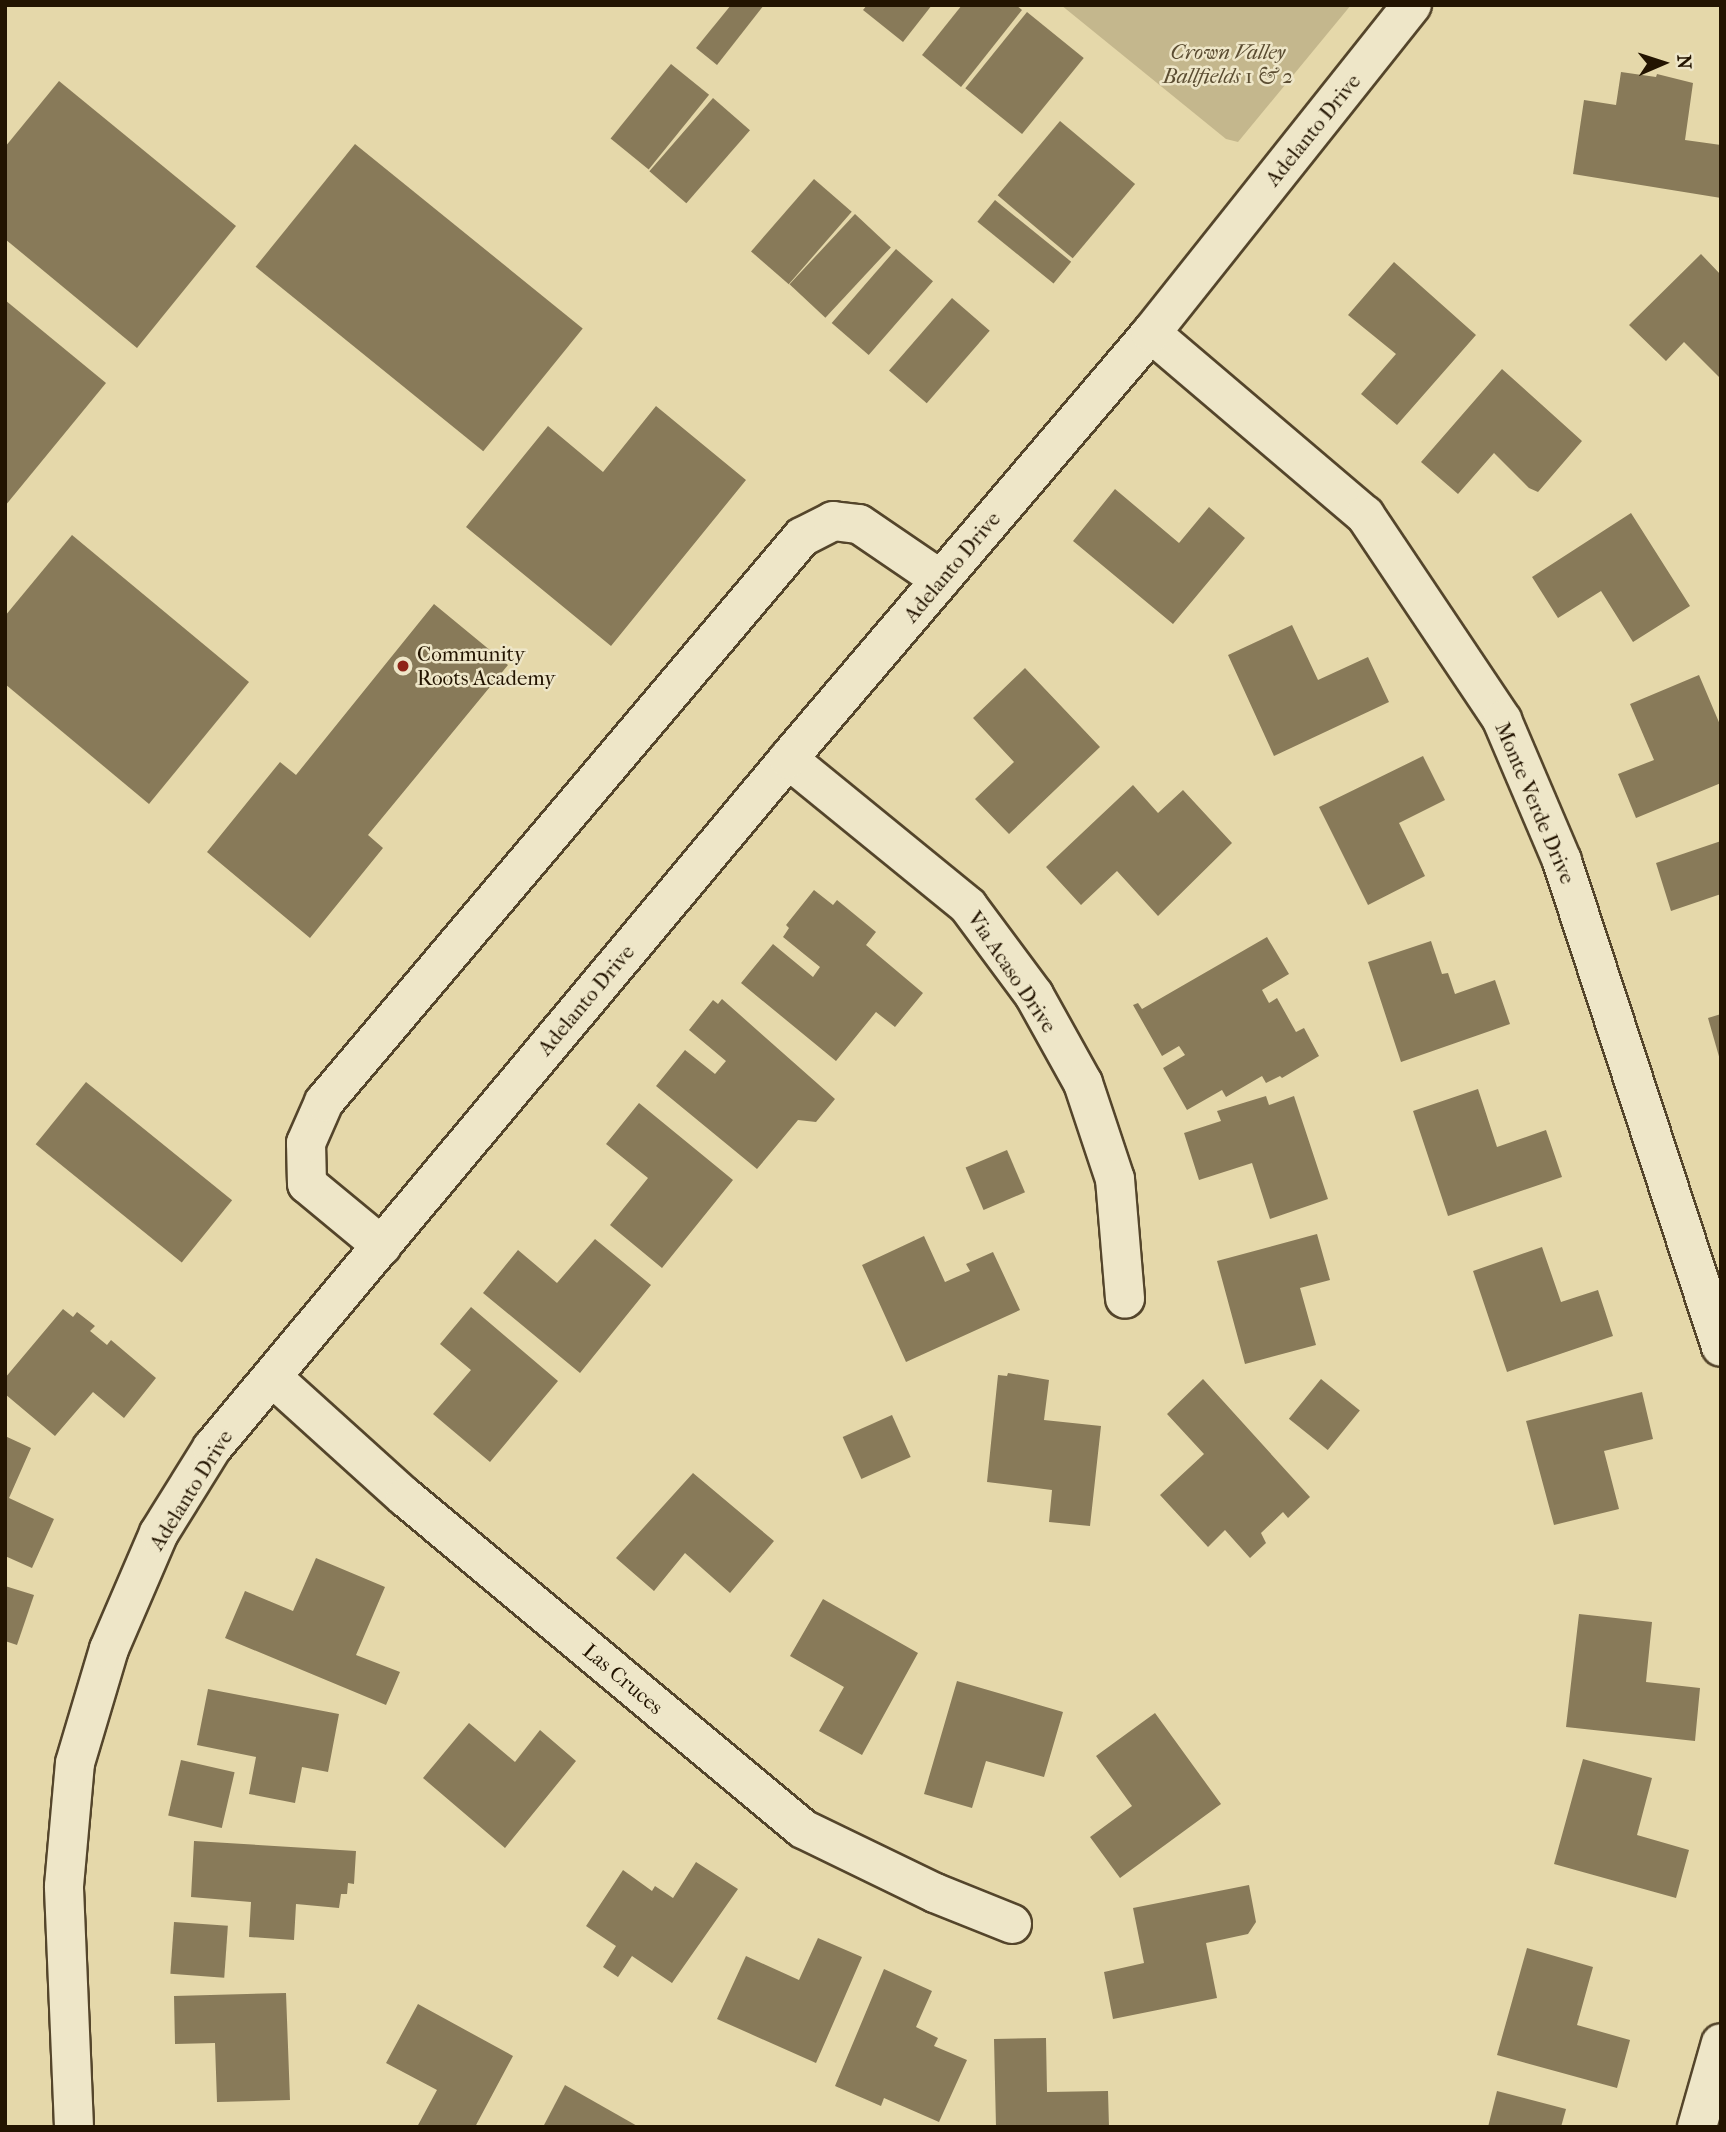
<!DOCTYPE html>
<style>
body{margin:0}
#map{position:relative;width:1726px;height:2132px;overflow:hidden;background:#e5d8aa;font-family:"IM FELL French Canon",serif}
div>[style]{position:absolute}
[style*='--x']{left:calc(var(--x)*1px);top:calc(var(--y)*1px);width:calc(var(--w)*1px);rotate:calc(var(--a)*1deg)}
.green>*{inset:0;background:#c4b78d}
.building>*{inset:0;background:#887a59;transform-origin:0 0}
.roads{filter:drop-shadow(2px 0 #54452b) drop-shadow(-2px 0 #54452b) drop-shadow(0 2px #54452b) drop-shadow(0 -2px #54452b)}
.minor>*{height:38px;margin:-19px;padding:0 19px;transform-origin:19px;border-radius:19px;background:#eee6c8}
.dots>*{width:19px;height:19px;translate:-50% -50%;box-sizing:border-box;border:4px solid #eee6c8;border-radius:50%}
span{translate:-50% -50%;white-space:nowrap;text-align:center;line-height:1.15;-webkit-text-stroke:5px #eee6c8;paint-order:stroke}
.park-label{font-size:21px;color:#5b4d32;font-style:italic}
.street-label{font-size:21px;color:#231401}
.poi-label{font-size:21px;color:#231401}
.left{translate:0 -50%;text-align:left}
.frame{position:absolute;inset:0;border:7px solid #231401;pointer-events:none}
.north{position:absolute;left:1628px;top:28px;width:70px;height:70px;-webkit-text-stroke:5px #eee6c8;paint-order:stroke;rotate:87deg;font-size:19px;font-weight:700;line-height:28px;text-align:center;color:#231401}
.north::after{content:'';display:block;margin:auto;width:24px;height:32px;background:#231401;clip-path:polygon(50% 0,100% 100%,50% 72%,0 100%)}
</style>
<div id="map">
<div class="green">
<i style="clip-path:polygon(1061px 5px,1351px 5px,1238px 142px,1226px 139px)"></i>
</div>
<div class="building">
<i style="clip-path:polygon(731px 5px,764px 5px,717px 65px,696px 48px)"></i>
<i style="clip-path:polygon(867px 5px,932px 5px,903px 42px,863px 10px)"></i>
<i style="clip-path:polygon(962px 5px,1016px 5px,1022px 10px,961px 87px,922px 55px)"></i>
<i style="left:1027px;top:12px;width:73px;height:98px;rotate:39deg"></i>
<i style="left:671px;top:64px;width:49px;height:96px;rotate:39deg"></i>
<i style="clip-path:polygon(1621px 72px,1656px 77px,1657px 74px,1693px 83px,1685px 140px,1721px 145px,1721px 198px,1573px 174px,1584px 100px,1616px 105px)"></i>
<i style="clip-path:polygon(59px 81px,236px 226px,137px 348px,5px 239px,5px 147px)"></i>
<i style="left:713px;top:98px;width:49px;height:97px;rotate:41deg"></i>
<i style="left:1060px;top:121px;width:98px;height:97px;rotate:40deg"></i>
<i style="left:355px;top:144px;width:293px;height:158px;rotate:39deg"></i>
<i style="left:814px;top:179px;width:50px;height:96px;rotate:41deg"></i>
<i style="left:995px;top:200px;width:98px;height:28px;rotate:39deg"></i>
<i style="left:855px;top:214px;width:49px;height:96px;rotate:43deg"></i>
<i style="left:896px;top:249px;width:49px;height:98px;rotate:41deg"></i>
<i style="clip-path:polygon(1701px 254px,1721px 275px,1721px 379px,1684px 342px,1666px 361px,1629px 325px)"></i>
<i style="clip-path:polygon(1394px 262px,1476px 335px,1397px 425px,1361px 394px,1396px 354px,1348px 315px)"></i>
<i style="left:952px;top:298px;width:50px;height:96px;rotate:41deg"></i>
<i style="clip-path:polygon(5px 300px,106px 383px,5px 506px)"></i>
<i style="clip-path:polygon(1502px 369px,1582px 441px,1538px 492px,1529px 488px,1494px 453px,1458px 494px,1421px 462px)"></i>
<i style="clip-path:polygon(656px 406px,746px 480px,611px 646px,466px 527px,548px 426px,603px 472px)"></i>
<i style="clip-path:polygon(1115px 489px,1179px 543px,1209px 507px,1245px 538px,1173px 624px,1073px 541px)"></i>
<i style="clip-path:polygon(1631px 513px,1690px 606px,1633px 642px,1601px 591px,1558px 618px,1532px 577px)"></i>
<i style="clip-path:polygon(72px 535px,249px 682px,149px 804px,5px 684px,5px 616px)"></i>
<i style="clip-path:polygon(434px 604px,508px 665px,368px 835px,383px 848px,310px 938px,207px 852px,280px 762px,296px 775px)"></i>
<i style="clip-path:polygon(1292px 625px,1318px 680px,1368px 657px,1389px 702px,1274px 756px,1228px 655px)"></i>
<i style="clip-path:polygon(1025px 668px,1100px 747px,1009px 834px,975px 799px,1014px 762px,973px 718px)"></i>
<i style="clip-path:polygon(1699px 675px,1721px 727px,1721px 783px,1636px 818px,1618px 774px,1654px 760px,1630px 704px)"></i>
<i style="clip-path:polygon(1423px 756px,1445px 800px,1399px 823px,1425px 876px,1368px 905px,1319px 807px)"></i>
<i style="clip-path:polygon(1133px 785px,1158px 813px,1183px 790px,1232px 843px,1158px 916px,1117px 871px,1081px 905px,1046px 867px)"></i>
<i style="clip-path:polygon(1721px 841px,1721px 894px,1671px 911px,1656px 863px)"></i>
<i style="clip-path:polygon(814px 890px,833px 905px,837px 900px,876px 932px,866px 945px,923px 993px,895px 1027px,876px 1012px,836px 1061px,741px 983px,773px 944px,813px 977px,820px 967px,783px 937px,789px 928px,786px 925px)"></i>
<i style="clip-path:polygon(1267px 937px,1289px 974px,1262px 990px,1269px 1003px,1277px 998px,1296px 1032px,1304px 1028px,1319px 1056px,1282px 1078px,1280px 1076px,1266px 1083px,1262px 1076px,1226px 1097px,1222px 1090px,1187px 1110px,1163px 1068px,1185px 1055px,1179px 1046px,1162px 1056px,1133px 1005px,1138px 1003px,1142px 1009px)"></i>
<i style="clip-path:polygon(1431px 941px,1442px 974px,1448px 973px,1455px 994px,1495px 980px,1510px 1024px,1401px 1062px,1368px 962px)"></i>
<i style="clip-path:polygon(722px 999px,835px 1099px,816px 1122px,798px 1120px,757px 1169px,656px 1086px,685px 1050px,715px 1074px,726px 1061px,689px 1030px,713px 1000px,718px 1004px)"></i>
<i style="clip-path:polygon(1721px 1014px,1721px 1060px,1720px 1060px,1708px 1018px)"></i>
<i style="left:86px;top:1082px;width:188px;height:80px;rotate:39deg"></i>
<i style="clip-path:polygon(1478px 1089px,1497px 1147px,1546px 1130px,1562px 1177px,1448px 1216px,1413px 1111px)"></i>
<i style="clip-path:polygon(1266px 1096px,1269px 1105px,1294px 1096px,1328px 1199px,1270px 1219px,1252px 1163px,1199px 1180px,1184px 1133px,1221px 1121px,1217px 1111px)"></i>
<i style="clip-path:polygon(639px 1103px,733px 1180px,662px 1268px,610px 1225px,648px 1178px,606px 1144px)"></i>
<i style="left:1007px;top:1150px;width:46px;height:45px;rotate:67deg"></i>
<i style="clip-path:polygon(1317px 1234px,1330px 1280px,1300px 1288px,1316px 1345px,1245px 1364px,1217px 1261px)"></i>
<i style="clip-path:polygon(924px 1236px,945px 1282px,970px 1271px,966px 1264px,993px 1252px,1020px 1310px,906px 1362px,862px 1265px)"></i>
<i style="clip-path:polygon(595px 1239px,651px 1285px,580px 1373px,483px 1293px,518px 1250px,557px 1283px)"></i>
<i style="clip-path:polygon(1542px 1247px,1561px 1302px,1598px 1290px,1613px 1336px,1507px 1372px,1473px 1271px)"></i>
<i style="clip-path:polygon(471px 1307px,558px 1381px,490px 1462px,433px 1414px,471px 1370px,440px 1344px)"></i>
<i style="clip-path:polygon(63px 1309px,73px 1317px,77px 1312px,95px 1326px,90px 1331px,107px 1345px,111px 1340px,156px 1378px,124px 1418px,93px 1392px,55px 1436px,5px 1394px,5px 1378px)"></i>
<i style="clip-path:polygon(1008px 1373px,1049px 1380px,1044px 1420px,1101px 1426px,1090px 1526px,1049px 1522px,1052px 1490px,987px 1482px,998px 1375px,1007px 1376px)"></i>
<i style="clip-path:polygon(1203px 1379px,1310px 1497px,1288px 1518px,1283px 1512px,1261px 1533px,1266px 1543px,1250px 1558px,1225px 1530px,1208px 1547px,1160px 1495px,1204px 1454px,1167px 1414px)"></i>
<i style="left:1321px;top:1379px;width:50px;height:51px;rotate:39deg"></i>
<i style="clip-path:polygon(1642px 1392px,1653px 1439px,1604px 1451px,1619px 1509px,1554px 1525px,1526px 1421px)"></i>
<i style="left:892px;top:1415px;width:46px;height:54px;rotate:66deg"></i>
<i style="clip-path:polygon(5px 1436px,31px 1448px,9px 1498px,54px 1519px,32px 1568px,5px 1556px)"></i>
<i style="clip-path:polygon(693px 1473px,774px 1541px,730px 1593px,685px 1553px,654px 1591px,616px 1558px)"></i>
<i style="clip-path:polygon(316px 1558px,385px 1587px,356px 1655px,400px 1672px,386px 1705px,225px 1638px,245px 1591px,293px 1611px)"></i>
<i style="clip-path:polygon(5px 1586px,34px 1595px,17px 1645px,5px 1641px)"></i>
<i style="clip-path:polygon(823px 1599px,918px 1653px,862px 1755px,819px 1731px,844px 1687px,790px 1656px)"></i>
<i style="clip-path:polygon(1579px 1614px,1652px 1622px,1646px 1682px,1700px 1688px,1695px 1741px,1566px 1727px)"></i>
<i style="clip-path:polygon(957px 1681px,1063px 1712px,1044px 1777px,986px 1761px,972px 1808px,924px 1794px)"></i>
<i style="clip-path:polygon(208px 1689px,339px 1714px,328px 1772px,302px 1767px,295px 1803px,249px 1794px,256px 1757px,197px 1745px)"></i>
<i style="clip-path:polygon(1155px 1713px,1221px 1804px,1120px 1878px,1090px 1837px,1132px 1806px,1096px 1756px)"></i>
<i style="clip-path:polygon(469px 1723px,515px 1762px,540px 1730px,576px 1761px,505px 1848px,423px 1778px)"></i>
<i style="clip-path:polygon(1583px 1759px,1652px 1778px,1637px 1835px,1689px 1850px,1676px 1898px,1554px 1864px)"></i>
<i style="left:181px;top:1760px;width:55px;height:57px;rotate:13deg"></i>
<i style="clip-path:polygon(194px 1841px,356px 1851px,354px 1884px,348px 1883px,347px 1894px,341px 1894px,339px 1908px,296px 1904px,294px 1940px,249px 1937px,251px 1902px,191px 1897px)"></i>
<i style="clip-path:polygon(696px 1862px,738px 1889px,672px 1983px,632px 1956px,618px 1977px,603px 1967px,616px 1946px,586px 1926px,623px 1870px,652px 1891px,655px 1886px,673px 1898px)"></i>
<i style="clip-path:polygon(1249px 1885px,1256px 1922px,1248px 1934px,1206px 1943px,1217px 1998px,1113px 2019px,1104px 1972px,1144px 1963px,1133px 1908px)"></i>
<i style="left:174px;top:1922px;width:54px;height:52px;rotate:4deg"></i>
<i style="clip-path:polygon(818px 1938px,862px 1957px,816px 2063px,717px 2019px,746px 1956px,799px 1980px)"></i>
<i style="clip-path:polygon(1527px 1948px,1593px 1967px,1577px 2025px,1630px 2040px,1617px 2088px,1497px 2055px)"></i>
<i style="clip-path:polygon(884px 1969px,932px 1991px,916px 2027px,938px 2038px,934px 2046px,967px 2060px,939px 2122px,884px 2098px,881px 2106px,835px 2086px)"></i>
<i style="clip-path:polygon(286px 1993px,290px 2100px,217px 2102px,215px 2043px,175px 2044px,174px 1996px)"></i>
<i style="clip-path:polygon(418px 2004px,513px 2056px,475px 2127px,417px 2127px,437px 2090px,386px 2063px)"></i>
<i style="clip-path:polygon(1046px 2038px,1047px 2092px,1108px 2091px,1109px 2127px,996px 2127px,994px 2039px)"></i>
<i style="clip-path:polygon(565px 2085px,639px 2127px,543px 2127px)"></i>
<i style="clip-path:polygon(1497px 2091px,1566px 2109px,1561px 2127px,1488px 2127px)"></i>
</div>
<div class="roads">
<div class="minor">
<i style="--x:1151;--y:333;--w:281;--a:40.4"></i>
<i style="--x:1365;--y:515;--w:247;--a:56.2"></i>
<i style="--x:1502;--y:720;--w:153;--a:66.9"></i>
<i style="--x:1562;--y:861;--w:511;--a:71.88"></i>
<i style="--x:788;--y:759;--w:232;--a:39.2"></i>
<i style="--x:968;--y:906;--w:111;--a:53.4"></i>
<i style="--x:1034;--y:995;--w:101;--a:60.9"></i>
<i style="--x:1083;--y:1083;--w:101;--a:71.6"></i>
<i style="--x:1115;--y:1179;--w:120;--a:85.2"></i>
<i style="--x:382;--y:1246;--w:97;--a:-140.4"></i>
<i style="--x:307;--y:1184;--w:41;--a:-91.4"></i>
<i style="--x:306;--y:1143;--w:45;--a:-66.3"></i>
<i style="--x:324;--y:1102;--w:740;--a:-49.77"></i>
<i style="--x:802;--y:537;--w:35;--a:-27"></i>
<i style="--x:833;--y:521;--w:26;--a:7"></i>
<i style="--x:859;--y:524;--w:99;--a:34.3"></i>
<i style="--x:272;--y:1377;--w:179;--a:42.1"></i>
<i style="--x:405;--y:1497;--w:518;--a:39.83"></i>
<i style="--x:803;--y:1829;--w:147;--a:25.9"></i>
<i style="--x:935;--y:1893;--w:83;--a:21.9"></i>
<i style="--x:74;--y:2127;--w:241;--a:-92.4"></i>
<i style="--x:64;--y:1886;--w:123;--a:-84.9"></i>
<i style="--x:75;--y:1763;--w:119;--a:-73.4"></i>
<i style="--x:109;--y:1649;--w:126;--a:-66.7"></i>
<i style="--x:159;--y:1533;--w:100;--a:-58.1"></i>
<i style="--x:212;--y:1448;--w:898;--a:-50.1"></i>
<i style="--x:788;--y:759;--w:560;--a:-49.57"></i>
<i style="--x:1151;--y:333;--w:419;--a:-51.5"></i>
<i style="--x:1697;--y:2127;--w:87;--a:-74.1"></i>
</div>
</div>
<div class="dots">
<i style="left:403px;top:666px;background:#8f2418"></i>
</div>
<div class="park-label">
<span style="left:1228px;top:64px">Crown Valley<br>Ballfields 1 &amp; 2</span>
</div>
<div class="street-label">
<span style="left:1313px;top:130px;rotate:-51deg">Adelanto Drive</span>
<span style="left:952px;top:567px;rotate:-50deg">Adelanto Drive</span>
<span style="left:1535px;top:803px;rotate:67deg">Monte Verde Drive</span>
<span style="left:1012px;top:972px;rotate:56deg">Via Acaso Drive</span>
<span style="left:586px;top:1000px;rotate:-50deg">Adelanto Drive</span>
<span style="left:191px;top:1490px;rotate:-58deg">Adelanto Drive</span>
<span style="left:623px;top:1679px;rotate:40deg">Las Cruces</span>
</div>
<div class="poi-label">
<span class="left" style="left:417px;top:666px">Community<br>Roots Academy</span>
</div>
<div class="frame"></div>
<div class="north">N</div>
</div>
